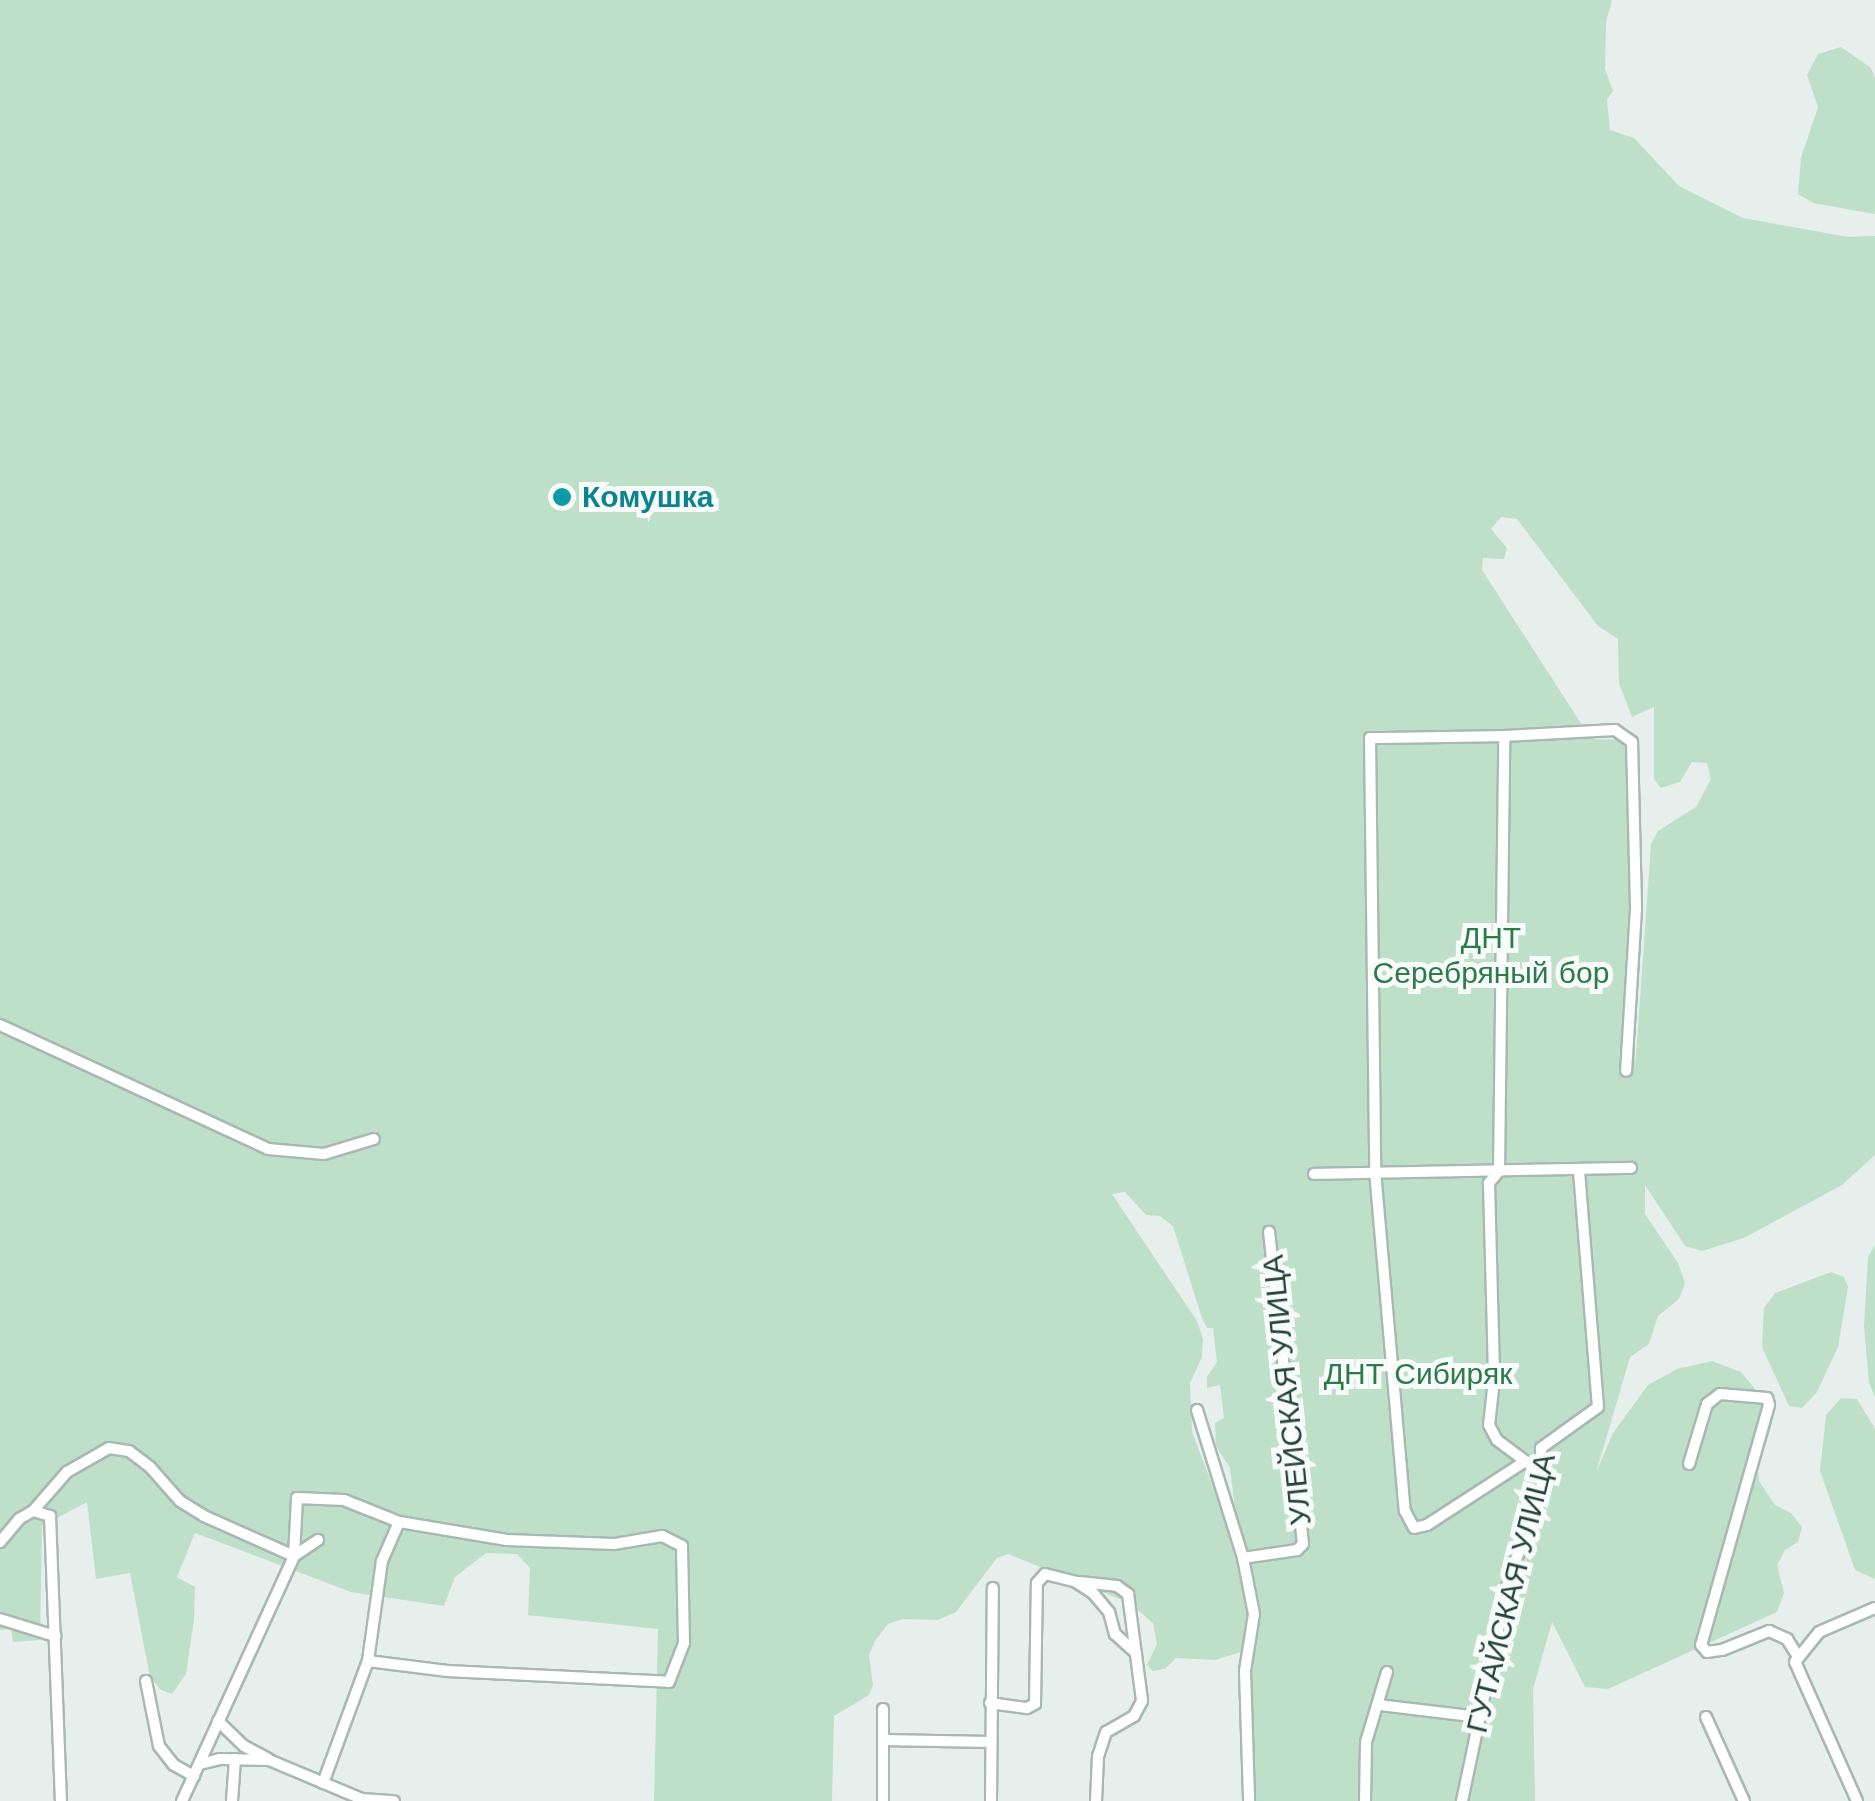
<!DOCTYPE html>
<meta charset="utf-8">
<style>
body{margin:0}
#map{position:relative;width:1875px;height:1801px;overflow:hidden;background:#e6efeb;font-family:"Work Sans",sans-serif}
div>[style]{position:absolute}
[style*='--x']{left:calc(var(--x)*1px);top:calc(var(--y)*1px);width:calc(var(--w)*1px);rotate:calc(var(--a)*1deg)}
.green>*{inset:0;background:#bfe0c8}
.roads{filter:drop-shadow(2px 0 #a8b8b2) drop-shadow(-2px 0 #a8b8b2) drop-shadow(0 2px #a8b8b2) drop-shadow(0 -2px #a8b8b2)}
.street>*{height:10px;margin:-5px;padding:0 5px;transform-origin:5px;border-radius:5px;background:#fff}
.dots>*{width:28px;height:28px;translate:-50% -50%;box-sizing:border-box;border:5px solid #f7fbf9;border-radius:50%}
span{translate:-50% -50%;white-space:nowrap;text-align:center;line-height:1.15;-webkit-text-stroke:10px #f7fbf9;paint-order:stroke}
.culture-label{font-size:30px;color:#0d838f;font-weight:700}
.left{translate:0 -50%;text-align:left}
.park-label{font-size:30px;color:#2d7a4b}
.street-label{font-size:30px;color:#24423a}
</style>
<div id="map">
<div class="green">
<i style="clip-path:polygon(evenodd,0 0,1612px 0,1606px 22px,1605px 69px,1613px 91px,1607px 100px,1610px 130px,1634px 138px,1679px 186px,1743px 218px,1848px 237px,1875px 236px,1875px 1155px,1842px 1185px,1744px 1238px,1702px 1251px,1685px 1246px,1645px 1185px,1645px 1214px,1678px 1263px,1685px 1283px,1679px 1299px,1658px 1316px,1649px 1344px,1630px 1357px,1596px 1473px,1613px 1433px,1648px 1385px,1677px 1369px,1712px 1361px,1741px 1372px,1774px 1412px,1769px 1435px,1757px 1453px,1759px 1481px,1775px 1505px,1791px 1513px,1802px 1527px,1798px 1542px,1785px 1550px,1777px 1565px,1784px 1593px,1777px 1612px,1608px 1689px,1585px 1687px,1552px 1622px,1533px 1689px,1535px 1801px,1245px 1801px,1244px 1651px,1215px 1660px,1176px 1658px,1165px 1669px,1153px 1671px,1147px 1665px,1157px 1644px,1153px 1623px,1130px 1603px,1008px 1554px,997px 1558px,956px 1612px,938px 1620px,903px 1619px,888px 1624px,875px 1641px,869px 1655px,873px 1685px,869px 1695px,834px 1716px,832px 1801px,654px 1801px,658px 1629px,528px 1615px,530px 1568px,517px 1554px,486px 1553px,455px 1577px,444px 1606px,351px 1592px,195px 1533px,177px 1577px,195px 1587px,194px 1619px,186px 1674px,172px 1694px,161px 1690px,150px 1677px,130px 1573px,96px 1579px,87px 1502px,42px 1526px,40px 1640px,13px 1642px,11px 1629px,0 1630px,0 0,1501px 517px,1517px 519px,1598px 626px,1618px 639px,1619px 683px,1632px 717px,1654px 707px,1654px 779px,1661px 788px,1680px 782px,1692px 762px,1707px 763px,1711px 779px,1696px 807px,1658px 831px,1651px 844px,1635px 1070px,1635px 740px,1591px 739px,1482px 570px,1483px 558px,1504px 559px,1507px 548px,1491px 529px,1501px 517px,0 0,1125px 1192px,1146px 1215px,1160px 1216px,1173px 1226px,1202px 1318px,1207px 1328px,1213px 1328px,1217px 1362px,1207px 1377px,1207px 1388px,1220px 1385px,1224px 1418px,1215px 1423px,1216px 1446px,1230px 1468px,1241px 1560px,1192px 1432px,1190px 1383px,1202px 1357px,1203px 1339px,1197px 1321px,1112px 1194px,1125px 1192px)"></i>
<i style="clip-path:polygon(1841px 47px,1871px 68px,1875px 78px,1875px 214px,1813px 203px,1798px 194px,1801px 158px,1818px 107px,1807px 75px,1818px 54px)"></i>
<i style="clip-path:polygon(1875px 1245px,1875px 1397px,1869px 1383px,1864px 1326px,1868px 1257px)"></i>
<i style="clip-path:polygon(1831px 1272px,1844px 1277px,1848px 1287px,1838px 1347px,1817px 1392px,1802px 1408px,1789px 1406px,1762px 1347px,1764px 1308px,1775px 1293px)"></i>
<i style="clip-path:polygon(1841px 1398px,1857px 1399px,1875px 1429px,1875px 1579px,1855px 1570px,1820px 1471px,1826px 1415px)"></i>
</div>
<div class="roads">
<div class="street">
<i style="--x:1504;--y:736;--w:111;--a:-3.1"></i>
<i style="--x:1615;--y:730;--w:21;--a:35"></i>
<i style="--x:1632;--y:742;--w:167;--a:88.6"></i>
<i style="--x:1636;--y:909;--w:162;--a:93.5"></i>
<i style="--x:0;--y:1025;--w:295;--a:24.8"></i>
<i style="--x:268;--y:1149;--w:56;--a:5.1"></i>
<i style="--x:324;--y:1154;--w:52;--a:-16.7"></i>
<i style="--x:1499;--y:1171;--w:435;--a:-89.3"></i>
<i style="--x:1504;--y:736;--w:134;--a:179.1"></i>
<i style="--x:1370;--y:738;--w:433;--a:89.3"></i>
<i style="--x:1375;--y:1171;--w:341;--a:85"></i>
<i style="--x:1405;--y:1511;--w:19;--a:62"></i>
<i style="--x:1414;--y:1528;--w:13;--a:-13"></i>
<i style="--x:1427;--y:1525;--w:116;--a:-33"></i>
<i style="--x:1499;--y:1171;--w:16;--a:130"></i>
<i style="--x:1489;--y:1183;--w:197;--a:88.5"></i>
<i style="--x:1494;--y:1380;--w:45;--a:96.3"></i>
<i style="--x:1489;--y:1425;--w:17;--a:62"></i>
<i style="--x:1497;--y:1440;--w:59;--a:36.7"></i>
<i style="--x:1314;--y:1174;--w:317;--a:-1.1"></i>
<i style="--x:1197;--y:1410;--w:155;--a:72.7"></i>
<i style="--x:1243;--y:1558;--w:57;--a:78.9"></i>
<i style="--x:1254;--y:1614;--w:58;--a:99"></i>
<i style="--x:1245;--y:1671;--w:130;--a:88.2"></i>
<i style="--x:1689;--y:1464;--w:63;--a:-73.3"></i>
<i style="--x:1707;--y:1404;--w:16;--a:-38"></i>
<i style="--x:1720;--y:1394;--w:47;--a:4.9"></i>
<i style="--x:1767;--y:1398;--w:7;--a:74"></i>
<i style="--x:1769;--y:1405;--w:249;--a:105.8"></i>
<i style="--x:1701;--y:1645;--w:9;--a:49"></i>
<i style="--x:1707;--y:1652;--w:15;--a:-8"></i>
<i style="--x:1722;--y:1650;--w:51;--a:-22"></i>
<i style="--x:1769;--y:1631;--w:20;--a:24"></i>
<i style="--x:1787;--y:1639;--w:19;--a:58"></i>
<i style="--x:33;--y:1511;--w:52;--a:-48.9"></i>
<i style="--x:67;--y:1472;--w:48;--a:-29.7"></i>
<i style="--x:109;--y:1448;--w:20;--a:9"></i>
<i style="--x:129;--y:1451;--w:26;--a:37"></i>
<i style="--x:150;--y:1467;--w:45;--a:48.6"></i>
<i style="--x:180;--y:1501;--w:28;--a:32"></i>
<i style="--x:204;--y:1516;--w:98;--a:24"></i>
<i style="--x:0;--y:1542;--w:30;--a:-50"></i>
<i style="--x:19;--y:1519;--w:16;--a:-30"></i>
<i style="--x:33;--y:1511;--w:18;--a:16"></i>
<i style="--x:50;--y:1516;--w:285;--a:87.8"></i>
<i style="--x:294;--y:1556;--w:29;--a:-34"></i>
<i style="--x:1243;--y:1558;--w:55;--a:-8.4"></i>
<i style="--x:1297;--y:1550;--w:8;--a:-45"></i>
<i style="--x:1303;--y:1544;--w:314;--a:-96.2"></i>
<i style="--x:1080;--y:1582;--w:37;--a:6"></i>
<i style="--x:1117;--y:1586;--w:14;--a:36"></i>
<i style="--x:1128;--y:1594;--w:108;--a:82.5"></i>
<i style="--x:1142;--y:1701;--w:17;--a:118"></i>
<i style="--x:1134;--y:1716;--w:32;--a:150"></i>
<i style="--x:1106;--y:1732;--w:25;--a:108"></i>
<i style="--x:1098;--y:1756;--w:45;--a:92.5"></i>
<i style="--x:0;--y:1619;--w:58;--a:17.2"></i>
<i style="--x:146;--y:1681;--w:66;--a:78.7"></i>
<i style="--x:159;--y:1746;--w:24;--a:52"></i>
<i style="--x:174;--y:1765;--w:23;--a:29"></i>
<i style="--x:990;--y:1703;--w:37;--a:8"></i>
<i style="--x:1027;--y:1708;--w:9;--a:-27"></i>
<i style="--x:1035;--y:1704;--w:121;--a:-89.1"></i>
<i style="--x:1037;--y:1583;--w:12;--a:-48"></i>
<i style="--x:1045;--y:1574;--w:32;--a:14"></i>
<i style="--x:1076;--y:1582;--w:20;--a:33"></i>
<i style="--x:1093;--y:1593;--w:25;--a:50"></i>
<i style="--x:1109;--y:1612;--w:23;--a:75"></i>
<i style="--x:1115;--y:1634;--w:28;--a:42"></i>
<i style="--x:1379;--y:1705;--w:102;--a:6.8"></i>
<i style="--x:1706;--y:1717;--w:92;--a:65.7"></i>
<i style="--x:218;--y:1721;--w:36;--a:44"></i>
<i style="--x:244;--y:1746;--w:27;--a:28"></i>
<i style="--x:883;--y:1740;--w:108;--a:1.1"></i>
<i style="--x:200;--y:1764;--w:21;--a:-14"></i>
<i style="--x:220;--y:1759;--w:49;--a:1.2"></i>
<i style="--x:269;--y:1760;--w:101;--a:22.8"></i>
<i style="--x:362;--y:1799;--w:32;--a:4"></i>
<i style="--x:323;--y:1783;--w:130;--a:-69.8"></i>
<i style="--x:368;--y:1661;--w:80;--a:7.2"></i>
<i style="--x:447;--y:1671;--w:222;--a:2.8"></i>
<i style="--x:669;--y:1682;--w:42;--a:-69"></i>
<i style="--x:684;--y:1643;--w:97;--a:-91.2"></i>
<i style="--x:682;--y:1546;--w:22;--a:-153"></i>
<i style="--x:662;--y:1536;--w:49;--a:170.5"></i>
<i style="--x:614;--y:1544;--w:107;--a:-177.9"></i>
<i style="--x:507;--y:1540;--w:109;--a:-170.5"></i>
<i style="--x:399;--y:1522;--w:43;--a:113.6"></i>
<i style="--x:382;--y:1561;--w:101;--a:98"></i>
<i style="--x:182;--y:1801;--w:269;--a:-65.4"></i>
<i style="--x:294;--y:1556;--w:58;--a:-87"></i>
<i style="--x:297;--y:1498;--w:47;--a:2.4"></i>
<i style="--x:344;--y:1500;--w:59;--a:21.8"></i>
<i style="--x:232;--y:1801;--w:42;--a:-85.9"></i>
<i style="--x:883;--y:1801;--w:92;--a:-90"></i>
<i style="--x:991;--y:1801;--w:213;--a:-89.5"></i>
<i style="--x:1365;--y:1801;--w:59;--a:-89"></i>
<i style="--x:1366;--y:1742;--w:73;--a:-73.3"></i>
<i style="--x:1462;--y:1801;--w:232;--a:-78.1"></i>
<i style="--x:1510;--y:1574;--w:85;--a:-67.9"></i>
<i style="--x:1542;--y:1495;--w:47;--a:-91.2"></i>
<i style="--x:1541;--y:1448;--w:70;--a:-35.7"></i>
<i style="--x:1598;--y:1407;--w:238;--a:-94.6"></i>
<i style="--x:1857;--y:1801;--w:152;--a:-114"></i>
<i style="--x:1795;--y:1662;--w:38;--a:-51"></i>
<i style="--x:1819;--y:1632;--w:61;--a:-23.2"></i>
</div>
</div>
<div class="dots">
<i style="left:562px;top:497px;background:#0f9aa8"></i>
</div>
<div class="culture-label">
<span class="left" style="left:582px;top:497px">Комушка</span>
</div>
<div class="park-label">
<span style="left:1491px;top:955px">ДНТ<br>Серебряный бор</span>
<span style="left:1418px;top:1374px">ДНТ Сибиряк</span>
</div>
<div class="street-label">
<span style="left:1287px;top:1390px;rotate:-96deg">УЛЕЙСКАЯ УЛИЦА</span>
<span style="left:1511px;top:1593px;rotate:-76deg">ГУТАЙСКАЯ УЛИЦА</span>
</div>
</div>
